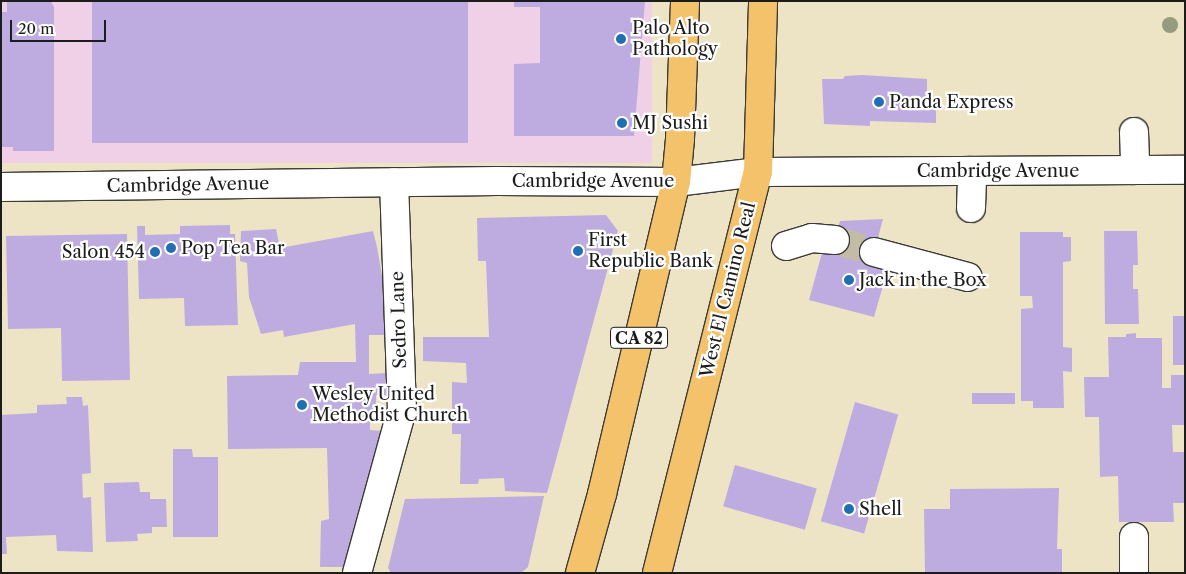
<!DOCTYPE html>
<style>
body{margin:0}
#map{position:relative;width:1186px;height:574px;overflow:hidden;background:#ede4c6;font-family:"Libre Caslon Text",serif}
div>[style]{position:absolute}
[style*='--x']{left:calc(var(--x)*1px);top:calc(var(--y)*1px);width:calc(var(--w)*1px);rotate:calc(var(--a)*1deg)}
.built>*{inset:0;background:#efd0e6;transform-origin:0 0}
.building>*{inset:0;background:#beace0;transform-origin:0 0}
.minor-tunnel>*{height:28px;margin-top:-14px;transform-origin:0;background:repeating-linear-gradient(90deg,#c3bca4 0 28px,transparent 0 42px)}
.roads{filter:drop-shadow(1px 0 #3b3a36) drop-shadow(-1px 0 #3b3a36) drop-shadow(0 1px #3b3a36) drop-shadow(0 -1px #3b3a36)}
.minor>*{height:28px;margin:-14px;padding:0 14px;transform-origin:14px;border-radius:14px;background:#fff}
.major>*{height:28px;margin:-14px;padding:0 14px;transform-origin:14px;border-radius:14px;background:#f3c26a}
.trees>*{width:16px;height:16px;margin:-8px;border-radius:50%;background:#949b7e}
.dots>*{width:14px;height:14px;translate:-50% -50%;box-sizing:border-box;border:2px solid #fff;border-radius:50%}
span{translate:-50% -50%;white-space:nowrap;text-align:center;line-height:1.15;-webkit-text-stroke:4.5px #fff;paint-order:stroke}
.shield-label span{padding:1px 4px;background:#fff;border:1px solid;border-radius:4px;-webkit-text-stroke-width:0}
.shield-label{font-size:16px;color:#1c1c1c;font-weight:700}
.poi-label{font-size:18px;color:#1c1c1c}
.left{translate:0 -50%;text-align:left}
.right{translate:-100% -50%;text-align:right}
.street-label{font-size:18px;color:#1c1c1c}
.frame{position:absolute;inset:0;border:2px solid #1c1c1c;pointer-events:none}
.scale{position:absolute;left:10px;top:20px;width:96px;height:22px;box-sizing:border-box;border:2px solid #1c1c1c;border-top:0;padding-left:6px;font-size:15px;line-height:18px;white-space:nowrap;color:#1c1c1c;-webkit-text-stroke:4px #fff;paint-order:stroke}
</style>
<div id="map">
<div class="built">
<i style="left:1px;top:1px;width:651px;height:162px"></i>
</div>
<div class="building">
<i style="clip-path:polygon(7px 1px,51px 1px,54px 7px,54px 151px,13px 151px,13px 147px,1px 147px,1px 12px,7px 12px)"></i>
<i style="left:92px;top:1px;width:376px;height:142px"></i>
<i style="clip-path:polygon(514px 1px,645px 1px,634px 136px,514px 136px,514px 64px,540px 63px,540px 7px,514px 7px)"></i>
<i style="clip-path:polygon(862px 75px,927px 79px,927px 98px,936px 98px,936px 123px,870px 121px,870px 126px,824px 124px,822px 79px,843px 79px,845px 76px)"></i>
<i style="clip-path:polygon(606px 215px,618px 231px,547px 493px,505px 491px,504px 478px,479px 479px,478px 484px,460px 484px,461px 434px,452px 434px,452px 382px,467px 383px,466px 363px,423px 361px,423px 337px,489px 337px,486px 261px,478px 261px,477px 218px)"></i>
<i style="clip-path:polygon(883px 219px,873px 256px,890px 261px,874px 317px,809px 300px,825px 242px,833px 245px,840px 221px)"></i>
<i style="clip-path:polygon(230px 225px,230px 234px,235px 234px,238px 325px,185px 326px,184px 298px,139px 299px,137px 226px,145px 226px,145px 235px,180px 234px,180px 226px)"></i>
<i style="clip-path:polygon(276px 229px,280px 248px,373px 231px,377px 247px,386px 299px,386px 335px,369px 335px,369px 374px,387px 373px,388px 395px,376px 395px,376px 415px,370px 415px,370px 430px,383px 431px,347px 567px,320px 567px,321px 521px,329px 519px,327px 448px,228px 449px,227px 376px,298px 375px,300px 362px,356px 362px,355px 324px,284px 337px,283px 330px,261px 334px,249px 297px,247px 263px,240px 261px,241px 231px)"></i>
<i style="clip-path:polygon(1104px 231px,1137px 231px,1138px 265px,1133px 265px,1133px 289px,1138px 289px,1139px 324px,1105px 324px)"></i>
<i style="clip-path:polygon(1020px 232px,1063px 232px,1063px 237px,1071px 237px,1071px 261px,1063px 262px,1063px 347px,1072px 348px,1072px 372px,1063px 371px,1064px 408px,1033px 408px,1033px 401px,1021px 401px,1021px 309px,1033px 308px,1032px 296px,1020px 296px)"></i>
<i style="clip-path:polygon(127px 234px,130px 380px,62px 381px,61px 328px,8px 329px,6px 236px)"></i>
<i style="left:1173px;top:316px;width:12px;height:49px"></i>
<i style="clip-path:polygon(1136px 333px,1136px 338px,1162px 338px,1162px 388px,1171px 388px,1171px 375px,1185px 375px,1185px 425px,1172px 425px,1173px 452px,1185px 452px,1185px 503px,1173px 503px,1174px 522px,1119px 522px,1118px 476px,1100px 477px,1099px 417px,1085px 417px,1084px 377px,1109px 377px,1108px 337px,1126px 337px,1126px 334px)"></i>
<i style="left:1015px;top:393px;width:11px;height:43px;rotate:90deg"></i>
<i style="clip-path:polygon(66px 397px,82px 397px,83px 406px,88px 405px,91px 473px,82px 474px,83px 498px,91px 497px,93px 552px,57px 551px,56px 535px,6px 537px,7px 554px,1px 554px,1px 415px,37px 413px,37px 405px,67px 404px)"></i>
<i style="left:855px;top:402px;width:45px;height:124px;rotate:16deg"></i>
<i style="clip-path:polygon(173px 449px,192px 449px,193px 457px,218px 457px,218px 537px,173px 537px)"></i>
<i style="left:735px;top:465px;width:85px;height:43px;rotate:16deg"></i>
<i style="clip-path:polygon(139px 482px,140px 492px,150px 492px,150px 499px,166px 499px,167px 527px,152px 527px,152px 533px,137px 534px,138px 541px,106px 542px,104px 483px)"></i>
<i style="clip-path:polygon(1059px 488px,1057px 549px,1062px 549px,1062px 573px,925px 573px,924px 509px,950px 509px,950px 489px)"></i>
<i style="clip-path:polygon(544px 496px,528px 567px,521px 573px,391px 573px,388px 568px,405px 499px)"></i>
</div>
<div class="minor-tunnel">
<i style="--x:835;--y:240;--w:41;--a:17.1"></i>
</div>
<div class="roads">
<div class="minor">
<i style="--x:1134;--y:132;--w:38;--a:88"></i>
<i style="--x:1;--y:187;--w:496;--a:-0.7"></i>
<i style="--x:497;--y:181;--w:179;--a:0.3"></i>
<i style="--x:676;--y:182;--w:83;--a:-7"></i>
<i style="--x:758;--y:172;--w:427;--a:-0.3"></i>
<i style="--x:971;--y:208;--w:37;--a:-88"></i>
<i style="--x:786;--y:246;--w:27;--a:-17"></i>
<i style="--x:812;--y:238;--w:23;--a:5"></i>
<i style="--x:874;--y:252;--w:97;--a:14.9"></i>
<i style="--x:357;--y:573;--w:169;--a:-74.6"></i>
<i style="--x:402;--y:410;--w:228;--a:-92"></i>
<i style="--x:1134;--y:573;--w:36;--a:-90"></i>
</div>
<div class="major">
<i style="--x:580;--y:573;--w:82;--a:-74.4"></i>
<i style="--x:602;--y:494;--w:321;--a:-76.7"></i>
<i style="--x:676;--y:182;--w:43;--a:-84.7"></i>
<i style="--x:680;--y:139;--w:138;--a:-87.9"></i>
<i style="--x:657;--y:573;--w:414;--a:-75.9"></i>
<i style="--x:758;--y:172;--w:171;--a:-88.3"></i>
</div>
</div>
<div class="trees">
<i style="left:1170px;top:25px"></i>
</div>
<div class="dots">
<i style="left:621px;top:39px;background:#1f6fb2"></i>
<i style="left:879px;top:102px;background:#1f6fb2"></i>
<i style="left:622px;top:123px;background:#1f6fb2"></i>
<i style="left:171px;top:248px;background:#1f6fb2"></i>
<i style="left:578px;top:251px;background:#1f6fb2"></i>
<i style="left:155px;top:252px;background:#1f6fb2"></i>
<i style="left:849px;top:280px;background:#1f6fb2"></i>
<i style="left:302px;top:405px;background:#1f6fb2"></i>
<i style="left:849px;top:509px;background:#1f6fb2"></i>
</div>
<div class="shield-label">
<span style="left:639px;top:338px">CA 82</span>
</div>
<div class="poi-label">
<span class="left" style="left:632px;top:39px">Palo Alto<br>Pathology</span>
<span class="left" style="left:889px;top:102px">Panda Express</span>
<span class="left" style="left:632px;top:123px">MJ Sushi</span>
<span class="left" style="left:588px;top:251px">First<br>Republic Bank</span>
<span class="left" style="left:181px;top:248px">Pop Tea Bar</span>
<span class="right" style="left:145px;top:252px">Salon 454</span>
<span class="left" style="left:859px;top:280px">Jack in the Box</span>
<span class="left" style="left:312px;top:405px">Wesley United<br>Methodist Church</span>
<span class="left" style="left:859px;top:509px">Shell</span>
</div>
<div class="street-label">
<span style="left:998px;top:171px">Cambridge Avenue</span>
<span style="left:593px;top:181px">Cambridge Avenue</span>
<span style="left:188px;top:185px;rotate:-1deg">Cambridge Avenue</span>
<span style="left:728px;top:290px;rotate:-76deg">West El Camino Real</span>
<span style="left:399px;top:320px;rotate:-92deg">Sedro Lane</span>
</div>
<div class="frame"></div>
<div class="scale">20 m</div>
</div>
